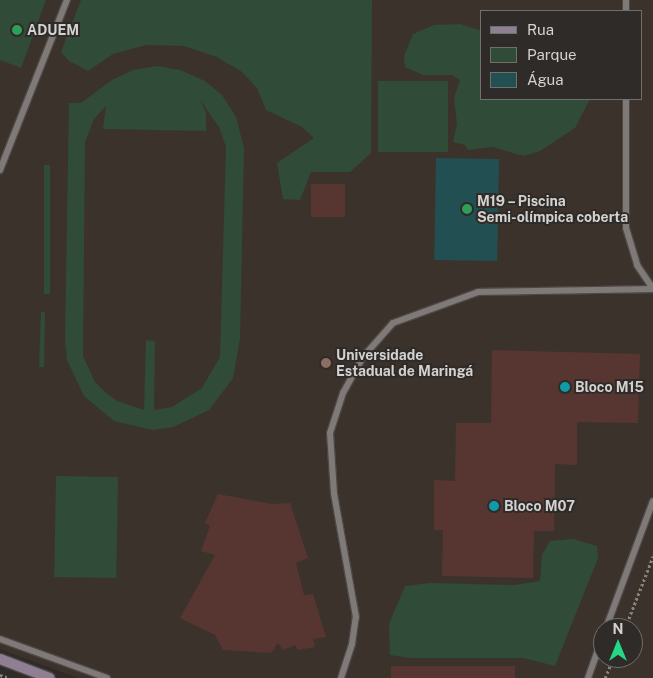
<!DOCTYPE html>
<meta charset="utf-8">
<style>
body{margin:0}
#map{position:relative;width:653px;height:678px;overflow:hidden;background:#2f2b28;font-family:"Public Sans",sans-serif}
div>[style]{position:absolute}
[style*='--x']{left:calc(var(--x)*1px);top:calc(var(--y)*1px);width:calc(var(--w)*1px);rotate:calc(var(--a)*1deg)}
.built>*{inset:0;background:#3c322c}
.green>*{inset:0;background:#304b38;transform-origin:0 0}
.water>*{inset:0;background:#224f51;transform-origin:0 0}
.building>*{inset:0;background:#573631;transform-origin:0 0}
.path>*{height:2.5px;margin-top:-1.25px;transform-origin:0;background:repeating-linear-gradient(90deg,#868380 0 2.5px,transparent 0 5px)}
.roads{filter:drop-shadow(1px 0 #4c4846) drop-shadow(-1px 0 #4c4846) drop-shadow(0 1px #4c4846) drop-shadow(0 -1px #4c4846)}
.service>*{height:6px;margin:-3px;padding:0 3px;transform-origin:3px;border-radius:3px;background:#7f7a77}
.secondary>*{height:10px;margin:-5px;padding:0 5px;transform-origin:5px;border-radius:5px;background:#8e7f93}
.dots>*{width:14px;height:14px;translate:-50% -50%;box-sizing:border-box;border:2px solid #2f2b28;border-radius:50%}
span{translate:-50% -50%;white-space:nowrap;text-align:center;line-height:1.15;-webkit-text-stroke:4px #2f2b28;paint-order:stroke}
.poi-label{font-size:14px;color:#d4d2d0;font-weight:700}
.left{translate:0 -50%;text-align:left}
.legend{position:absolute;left:480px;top:10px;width:162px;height:90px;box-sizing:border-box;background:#2f2b28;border:1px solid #716e6b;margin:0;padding:6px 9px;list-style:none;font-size:15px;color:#d4d2d0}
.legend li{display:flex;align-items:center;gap:10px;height:25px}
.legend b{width:25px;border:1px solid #716e6b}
.north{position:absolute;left:593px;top:618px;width:50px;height:50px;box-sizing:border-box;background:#2f2b28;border:1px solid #716e6b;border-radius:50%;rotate:0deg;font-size:14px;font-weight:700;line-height:20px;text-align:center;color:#d4d2d0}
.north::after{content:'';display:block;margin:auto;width:18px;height:22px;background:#23d886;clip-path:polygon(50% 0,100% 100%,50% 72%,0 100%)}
</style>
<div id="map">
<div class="built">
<i style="clip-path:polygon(evenodd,0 0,653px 0,653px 678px,78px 678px,0 649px,0 0,482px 11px,642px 11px,642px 99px,482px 99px,482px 11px,0 0,603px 628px,633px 628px,633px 658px,603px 658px,603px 628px)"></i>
</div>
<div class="green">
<i style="clip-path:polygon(0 0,46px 0,21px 68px,0 60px)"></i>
<i style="clip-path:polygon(81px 0,372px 0,371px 153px,350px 172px,311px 172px,300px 200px,283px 199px,277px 163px,314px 138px,302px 127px,266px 110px,257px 88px,242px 72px,217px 57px,184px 46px,146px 45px,113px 54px,88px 71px,69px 61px,61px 52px)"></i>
<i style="clip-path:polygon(460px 24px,482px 31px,482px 99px,590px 99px,575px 128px,540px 151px,524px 156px,492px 147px,468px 150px,465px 145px,453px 142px,457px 124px,454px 98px,460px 80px,452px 75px,423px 75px,405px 67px,404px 56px,413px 34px,434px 25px)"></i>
<i style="clip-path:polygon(evenodd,157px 66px,180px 70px,205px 81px,222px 95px,236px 117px,244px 148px,240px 339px,233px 378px,209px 410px,173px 427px,153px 430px,114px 421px,84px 396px,67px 360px,65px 340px,69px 103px,81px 103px,112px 80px,133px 70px,157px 66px,200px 100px,219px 127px,226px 147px,220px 357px,202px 388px,172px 407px,154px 410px,155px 341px,146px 340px,144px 410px,117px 401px,105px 392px,95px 382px,83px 356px,85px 142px,94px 119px,106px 106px,103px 129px,206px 131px,206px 113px,200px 100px)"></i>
<i style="left:378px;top:81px;width:70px;height:71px"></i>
<i style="left:44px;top:165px;width:6px;height:129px"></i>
<i style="clip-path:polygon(41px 312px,45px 312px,44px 367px,39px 367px)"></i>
<i style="left:56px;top:476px;width:62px;height:101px;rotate:1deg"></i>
<i style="clip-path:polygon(573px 539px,597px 546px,598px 558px,555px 666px,523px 658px,410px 658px,390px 655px,389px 624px,405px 586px,430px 583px,515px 585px,540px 581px,542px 555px,550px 541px)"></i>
</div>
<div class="water">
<i style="left:436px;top:158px;width:63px;height:102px;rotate:1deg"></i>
</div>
<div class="building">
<i style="left:311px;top:184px;width:34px;height:33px"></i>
<i style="clip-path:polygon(492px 350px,640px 354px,638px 423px,577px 422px,577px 465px,555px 464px,554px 531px,534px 531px,533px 578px,442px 576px,443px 530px,434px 530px,434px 480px,455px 481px,456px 423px,491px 423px)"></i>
<i style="clip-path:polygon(218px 494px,272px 504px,290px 503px,308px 558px,296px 563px,304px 595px,313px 594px,326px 637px,313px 639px,315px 647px,298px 650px,295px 645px,283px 650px,278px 643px,271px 653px,223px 650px,215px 635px,180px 618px,215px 555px,201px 551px,210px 526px,205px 523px)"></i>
<i style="left:391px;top:666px;width:124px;height:12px"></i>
</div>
<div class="path">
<i style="--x:625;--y:628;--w:77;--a:-68.7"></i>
<i style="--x:0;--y:675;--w:9;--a:18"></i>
<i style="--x:605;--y:678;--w:22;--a:-68"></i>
</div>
<div class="roads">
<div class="service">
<i style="--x:626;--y:0;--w:11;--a:90"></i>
<i style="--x:626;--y:99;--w:129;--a:90"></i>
<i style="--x:626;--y:228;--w:39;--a:73"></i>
<i style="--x:637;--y:265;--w:29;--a:56"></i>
<i style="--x:0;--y:170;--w:183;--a:-68.5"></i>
<i style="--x:606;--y:628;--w:135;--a:-69.7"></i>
<i style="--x:0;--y:639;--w:114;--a:20"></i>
<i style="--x:341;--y:678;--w:36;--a:-72"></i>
<i style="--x:352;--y:644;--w:27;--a:-82"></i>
<i style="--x:356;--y:617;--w:126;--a:-100.1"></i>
<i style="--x:334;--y:493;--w:60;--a:-93.8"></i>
<i style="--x:330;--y:433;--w:42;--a:-72"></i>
<i style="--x:343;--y:393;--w:41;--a:-60.9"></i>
<i style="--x:363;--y:357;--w:45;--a:-48.6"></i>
<i style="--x:393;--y:323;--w:90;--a:-20"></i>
<i style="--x:478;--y:292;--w:175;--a:-1"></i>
<i style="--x:588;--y:678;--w:45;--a:-70.3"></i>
</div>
<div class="secondary">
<i style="--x:0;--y:659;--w:53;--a:20.8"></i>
</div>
</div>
<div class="dots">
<i style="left:17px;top:30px;background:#2e9e5b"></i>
<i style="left:467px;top:209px;background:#2e9e5b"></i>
<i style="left:326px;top:363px;background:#8d6e63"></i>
<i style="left:565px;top:387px;background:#0f9aa8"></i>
<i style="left:494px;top:506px;background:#0f9aa8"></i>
</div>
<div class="poi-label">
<span class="left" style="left:27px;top:30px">ADUEM</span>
<span class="left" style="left:477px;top:209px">M19 – Piscina<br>Semi-olímpica coberta</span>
<span class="left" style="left:336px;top:363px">Universidade<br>Estadual de Maringá</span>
<span class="left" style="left:575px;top:387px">Bloco M15</span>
<span class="left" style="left:504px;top:506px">Bloco M07</span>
</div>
<ul class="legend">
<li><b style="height:6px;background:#8e7f93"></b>Rua</li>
<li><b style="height:14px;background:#304b38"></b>Parque</li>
<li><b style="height:14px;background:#224f51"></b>Água</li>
</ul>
<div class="north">N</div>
</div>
